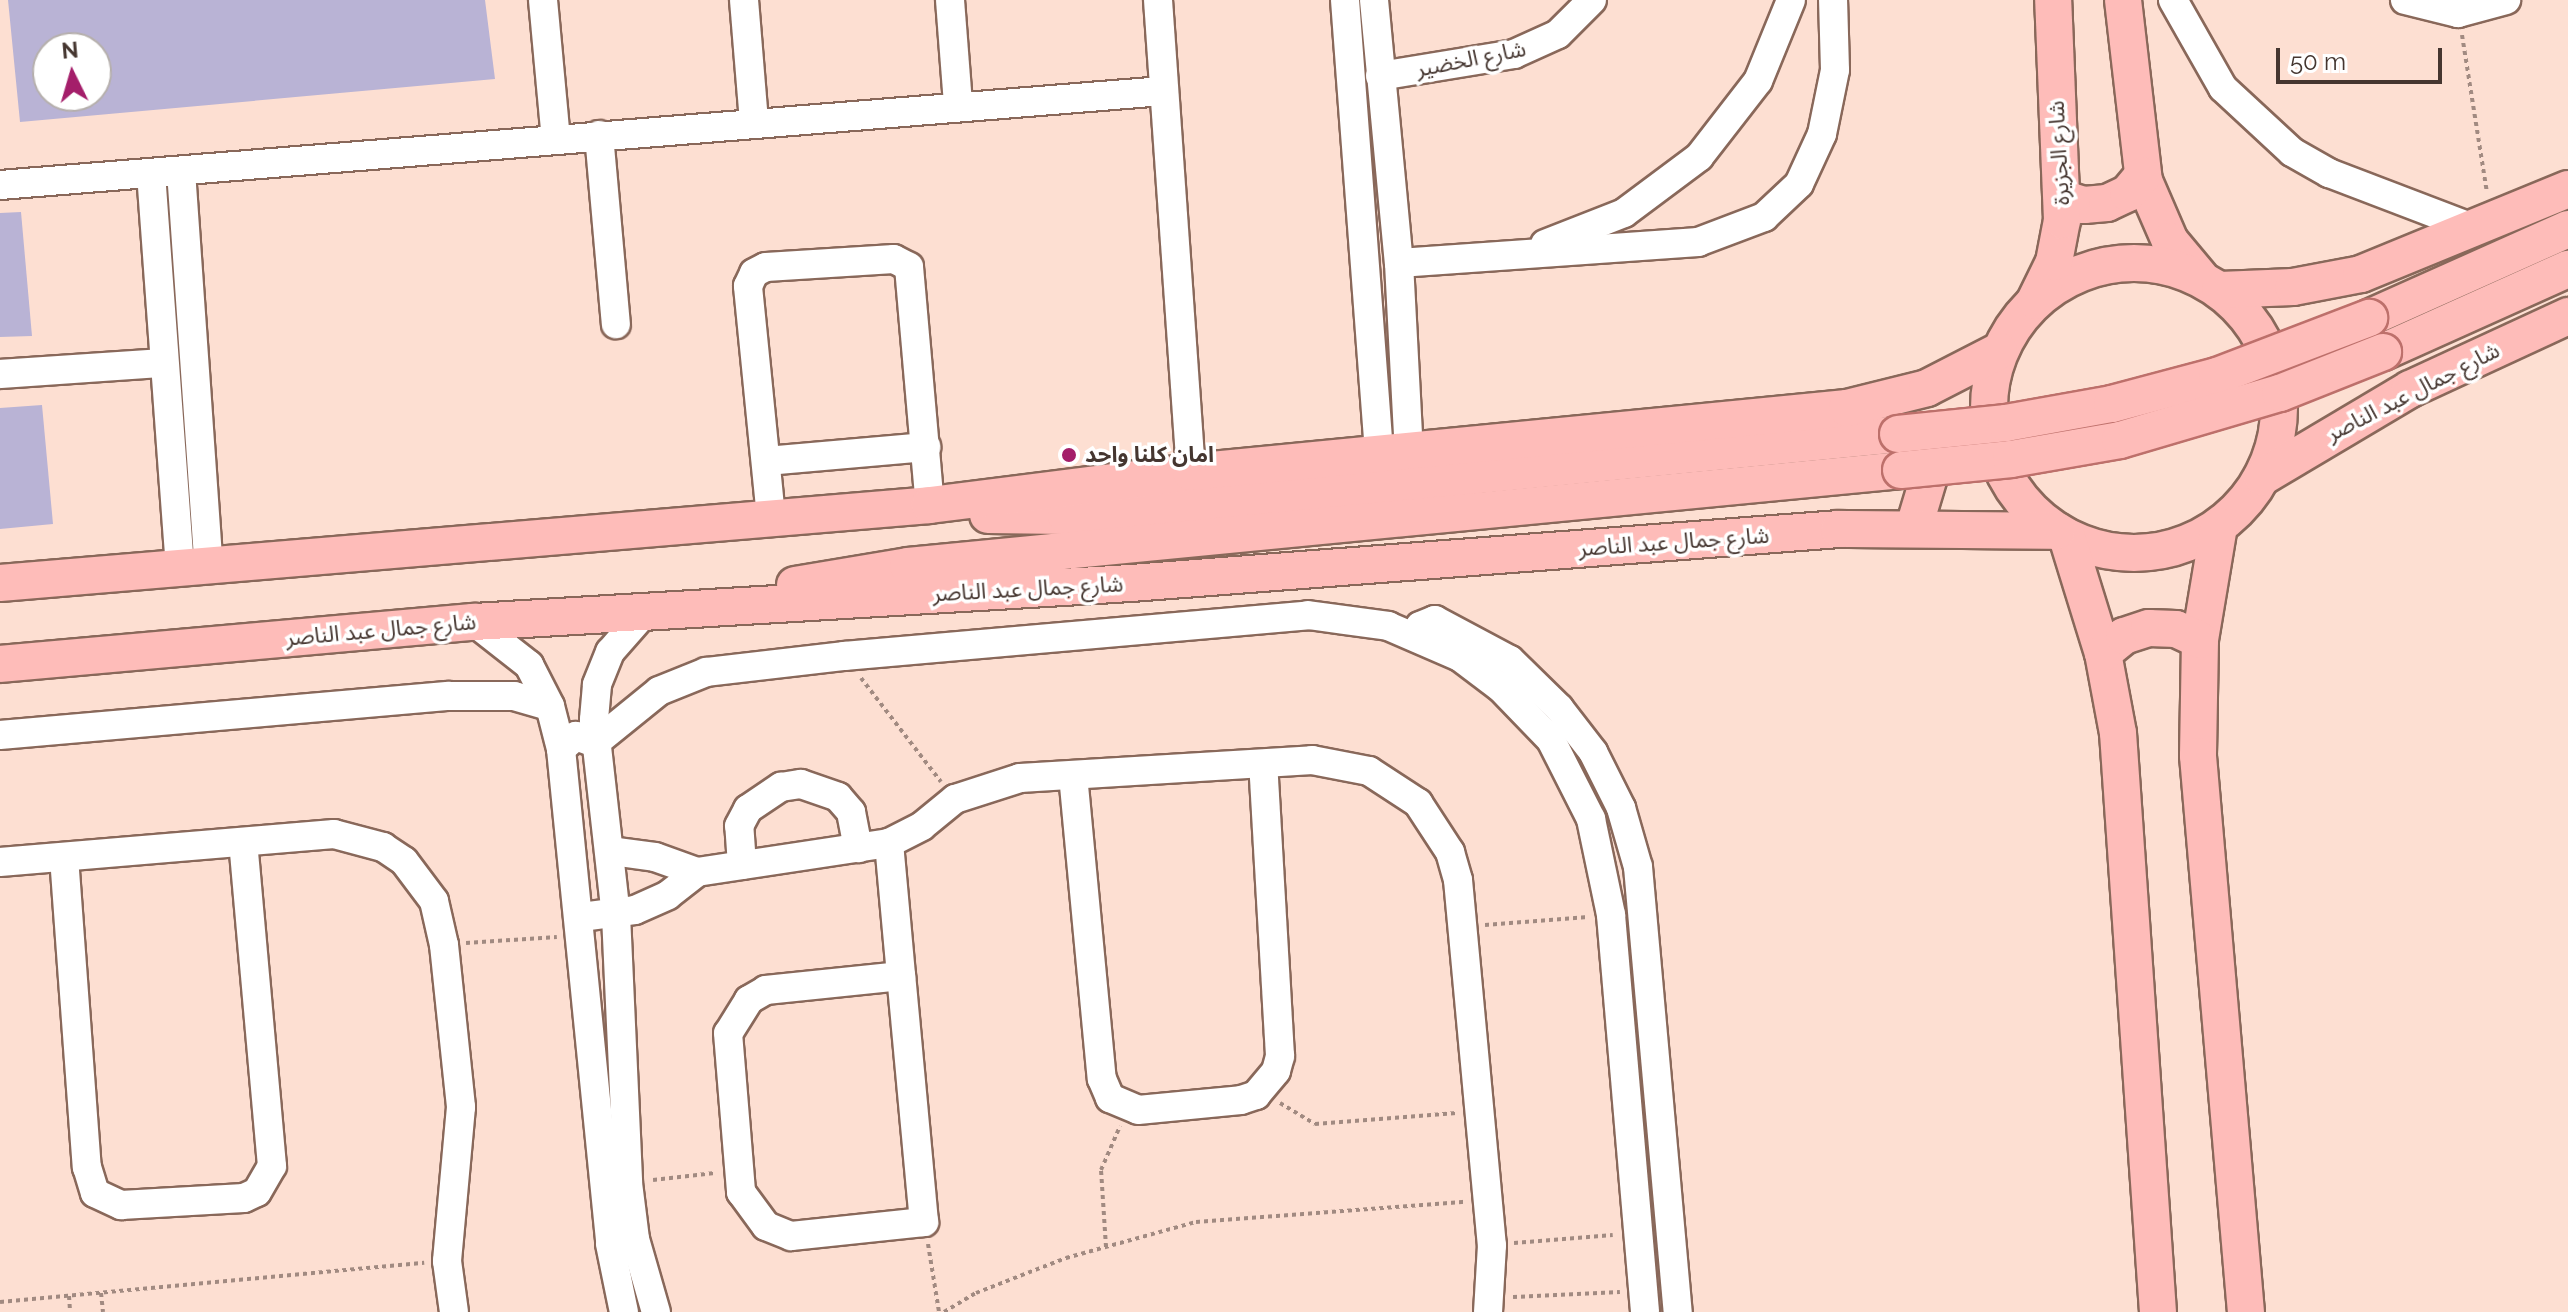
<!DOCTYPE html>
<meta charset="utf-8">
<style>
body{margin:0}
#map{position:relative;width:2568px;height:1312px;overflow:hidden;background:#fddfd2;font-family:Raleway,"Noto Sans Arabic",sans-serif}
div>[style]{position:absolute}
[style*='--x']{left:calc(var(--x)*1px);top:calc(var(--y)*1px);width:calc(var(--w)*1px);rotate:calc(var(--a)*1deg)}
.building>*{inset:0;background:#b9b3d5}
.path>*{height:4px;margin-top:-2px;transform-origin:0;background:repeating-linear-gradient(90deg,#a18a81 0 4px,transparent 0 8px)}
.roads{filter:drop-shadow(2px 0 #89685a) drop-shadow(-2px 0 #89685a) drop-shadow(0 2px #89685a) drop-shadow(0 -2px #89685a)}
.minor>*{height:28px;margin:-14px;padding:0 14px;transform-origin:14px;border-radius:14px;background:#fff}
.major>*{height:36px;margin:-18px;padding:0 18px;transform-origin:18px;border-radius:18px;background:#febcb9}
.major>.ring{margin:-18px;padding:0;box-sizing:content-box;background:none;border:36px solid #febcb9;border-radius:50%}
.bridges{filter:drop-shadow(2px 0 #bd706b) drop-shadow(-2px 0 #bd706b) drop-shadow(0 2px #bd706b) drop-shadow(0 -2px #bd706b)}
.major-bridge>*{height:36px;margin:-18px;padding:0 18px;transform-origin:18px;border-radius:18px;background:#febcb9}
.dots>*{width:22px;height:22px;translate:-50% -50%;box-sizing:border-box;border:4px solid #fff;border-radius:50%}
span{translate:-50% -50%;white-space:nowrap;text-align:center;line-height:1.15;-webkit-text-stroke:7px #fff;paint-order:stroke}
.street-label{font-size:22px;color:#453630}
.poi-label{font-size:22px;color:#453630;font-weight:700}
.left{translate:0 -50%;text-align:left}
.north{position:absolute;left:32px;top:32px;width:80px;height:80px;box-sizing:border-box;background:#fff;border:2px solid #b5afac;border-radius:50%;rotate:355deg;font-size:22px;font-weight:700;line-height:32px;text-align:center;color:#453630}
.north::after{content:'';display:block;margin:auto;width:28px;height:36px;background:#a41e6a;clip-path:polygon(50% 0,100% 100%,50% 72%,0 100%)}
.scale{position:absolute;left:2276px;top:48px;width:166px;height:36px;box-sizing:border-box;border:4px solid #453630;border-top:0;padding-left:10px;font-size:24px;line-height:28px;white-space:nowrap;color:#453630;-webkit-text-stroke:6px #fff;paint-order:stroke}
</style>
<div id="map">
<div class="building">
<i style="clip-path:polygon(evenodd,8px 0,485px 0,495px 79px,20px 122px,8px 0,96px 40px,96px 96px,48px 96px,48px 44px,96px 40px)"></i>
<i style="clip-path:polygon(21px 212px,32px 336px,0 337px,0 213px)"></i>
<i style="clip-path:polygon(42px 405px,53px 524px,0 529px,0 408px)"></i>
</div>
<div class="path">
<i style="--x:2462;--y:35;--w:159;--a:81"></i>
<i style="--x:861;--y:678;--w:131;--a:52.4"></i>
<i style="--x:1485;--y:925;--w:103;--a:-4.4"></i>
<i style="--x:466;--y:943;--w:91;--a:-3.8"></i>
<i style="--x:1280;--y:1103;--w:41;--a:31"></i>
<i style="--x:1315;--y:1124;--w:142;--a:-4.4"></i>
<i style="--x:653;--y:1180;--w:62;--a:-6.4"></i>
<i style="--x:1514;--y:1243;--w:99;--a:-4.6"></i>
<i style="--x:928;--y:1244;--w:69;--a:80.8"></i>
<i style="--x:1106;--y:1247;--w:77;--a:-93.7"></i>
<i style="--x:1101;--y:1170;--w:48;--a:-66.6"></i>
<i style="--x:101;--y:1293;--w:19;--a:84"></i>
<i style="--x:69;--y:1296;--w:16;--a:86"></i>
<i style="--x:1513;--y:1297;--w:107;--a:-2.7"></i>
<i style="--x:0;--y:1302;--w:426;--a:-5.3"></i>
<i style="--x:944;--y:1312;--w:37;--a:-31"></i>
<i style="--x:976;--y:1293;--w:97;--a:-21.3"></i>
<i style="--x:1066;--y:1258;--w:135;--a:-15.5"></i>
<i style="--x:1196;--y:1222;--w:270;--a:-4.3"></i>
</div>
<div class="roads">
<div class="minor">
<i style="--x:543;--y:0;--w:140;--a:84.7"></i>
<i style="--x:744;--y:0;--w:122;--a:85.3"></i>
<i style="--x:950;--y:0;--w:105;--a:85.6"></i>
<i style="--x:1158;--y:0;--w:473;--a:86"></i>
<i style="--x:1345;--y:0;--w:456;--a:85.7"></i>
<i style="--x:1374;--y:0;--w:264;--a:84.6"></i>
<i style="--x:1399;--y:263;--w:189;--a:87"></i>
<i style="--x:2173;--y:0;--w:101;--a:60.4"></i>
<i style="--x:2223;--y:88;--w:94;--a:42.8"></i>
<i style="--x:2292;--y:152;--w:43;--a:29.6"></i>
<i style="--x:2329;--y:173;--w:157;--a:20.9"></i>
<i style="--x:2405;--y:0;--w:55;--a:13.8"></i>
<i style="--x:2458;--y:13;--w:50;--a:-15.2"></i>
<i style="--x:1380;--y:76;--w:136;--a:-9.3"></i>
<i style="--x:1514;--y:54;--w:48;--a:-24.4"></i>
<i style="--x:1558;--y:34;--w:48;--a:-45"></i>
<i style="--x:599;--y:135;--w:190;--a:84.9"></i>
<i style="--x:181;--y:171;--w:398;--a:86"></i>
<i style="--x:151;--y:173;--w:398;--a:85.8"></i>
<i style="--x:0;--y:185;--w:1167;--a:-4.62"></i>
<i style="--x:1545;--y:244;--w:85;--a:-21.4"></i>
<i style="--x:1624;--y:213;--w:94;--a:-36.7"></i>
<i style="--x:1699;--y:157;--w:96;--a:-52.2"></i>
<i style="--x:1758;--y:81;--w:87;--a:-67.8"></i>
<i style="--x:1399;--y:263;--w:300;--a:-4"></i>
<i style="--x:1698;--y:242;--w:71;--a:-20.7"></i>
<i style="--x:1764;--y:217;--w:48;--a:-43.3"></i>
<i style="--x:1799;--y:184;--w:55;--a:-65.3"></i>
<i style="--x:1822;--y:134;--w:65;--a:-78.5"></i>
<i style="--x:1835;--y:70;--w:70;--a:-91.6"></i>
<i style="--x:0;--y:374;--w:161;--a:-3.9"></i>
<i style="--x:766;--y:461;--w:161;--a:-5"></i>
<i style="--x:771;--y:517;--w:232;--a:-95.7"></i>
<i style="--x:748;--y:286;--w:14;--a:-65"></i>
<i style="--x:754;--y:273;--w:13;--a:-27"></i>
<i style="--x:766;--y:267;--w:128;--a:-3.6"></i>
<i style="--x:894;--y:259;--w:17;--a:28"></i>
<i style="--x:909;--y:267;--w:239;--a:85"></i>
<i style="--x:645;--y:612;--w:53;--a:131.2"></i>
<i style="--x:610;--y:652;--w:35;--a:112"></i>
<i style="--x:597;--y:685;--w:35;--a:95"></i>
<i style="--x:594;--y:720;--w:196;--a:83.6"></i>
<i style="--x:616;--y:915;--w:268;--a:87.4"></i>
<i style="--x:628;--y:1183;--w:56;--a:82.9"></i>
<i style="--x:635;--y:1239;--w:76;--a:74"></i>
<i style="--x:474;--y:622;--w:70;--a:38"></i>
<i style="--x:529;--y:665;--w:46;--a:62.9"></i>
<i style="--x:550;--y:706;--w:44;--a:75.7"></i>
<i style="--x:561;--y:749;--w:497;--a:84.3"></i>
<i style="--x:610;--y:1244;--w:69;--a:78.4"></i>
<i style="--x:1422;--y:640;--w:14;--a:-98"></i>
<i style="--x:1420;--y:626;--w:16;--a:-22"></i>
<i style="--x:1435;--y:620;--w:85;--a:28.1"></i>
<i style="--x:1510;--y:660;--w:69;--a:44.4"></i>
<i style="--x:1559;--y:708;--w:56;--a:52.3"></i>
<i style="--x:1593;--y:752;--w:63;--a:63.4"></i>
<i style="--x:1621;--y:808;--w:61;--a:73.9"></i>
<i style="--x:1638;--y:867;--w:447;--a:84.9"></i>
<i style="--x:0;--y:735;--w:451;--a:-5"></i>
<i style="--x:449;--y:696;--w:65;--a:0"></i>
<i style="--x:514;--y:696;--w:37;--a:16"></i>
<i style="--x:561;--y:749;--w:20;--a:-41"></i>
<i style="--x:576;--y:736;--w:20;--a:20"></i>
<i style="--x:595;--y:743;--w:82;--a:-39.1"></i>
<i style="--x:659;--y:691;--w:51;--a:-22"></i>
<i style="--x:706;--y:672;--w:139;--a:-6.6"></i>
<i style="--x:844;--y:656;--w:466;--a:-5"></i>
<i style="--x:1308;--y:615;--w:81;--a:7.8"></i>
<i style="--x:1388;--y:626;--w:78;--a:23.3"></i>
<i style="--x:1460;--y:657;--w:51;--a:37.1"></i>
<i style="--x:1501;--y:688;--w:72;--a:46.1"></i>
<i style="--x:1551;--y:740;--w:89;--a:63.1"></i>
<i style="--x:1591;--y:819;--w:98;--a:78.2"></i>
<i style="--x:1611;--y:915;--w:398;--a:85.1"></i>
<i style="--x:1073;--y:775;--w:305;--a:84.6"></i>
<i style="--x:1102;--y:1079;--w:21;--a:67"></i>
<i style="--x:1110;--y:1098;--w:30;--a:23"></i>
<i style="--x:1138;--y:1110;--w:103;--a:-5.5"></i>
<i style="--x:1241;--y:1100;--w:16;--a:-18"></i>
<i style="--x:1256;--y:1095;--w:31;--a:-50"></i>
<i style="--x:1276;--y:1071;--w:16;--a:-75"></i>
<i style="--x:1280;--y:1056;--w:292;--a:-93.3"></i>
<i style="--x:889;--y:843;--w:134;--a:84.8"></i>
<i style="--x:901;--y:976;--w:136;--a:174.1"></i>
<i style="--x:766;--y:990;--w:20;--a:150"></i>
<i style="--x:749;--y:1000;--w:39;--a:122"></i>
<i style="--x:728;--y:1033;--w:160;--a:85.3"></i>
<i style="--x:741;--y:1192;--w:42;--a:53.7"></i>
<i style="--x:766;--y:1226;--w:27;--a:22"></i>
<i style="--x:791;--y:1236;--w:134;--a:-6"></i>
<i style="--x:924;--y:1222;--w:247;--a:-95.3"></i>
<i style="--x:611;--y:851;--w:44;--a:7.8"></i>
<i style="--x:655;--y:857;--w:45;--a:19.7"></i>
<i style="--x:64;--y:857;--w:311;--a:85.8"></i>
<i style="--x:87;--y:1167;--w:27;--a:73"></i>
<i style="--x:95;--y:1193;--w:29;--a:25"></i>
<i style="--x:121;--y:1205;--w:123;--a:-3.3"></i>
<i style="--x:244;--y:1198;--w:14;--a:-25"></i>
<i style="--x:257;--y:1192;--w:30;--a:-60"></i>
<i style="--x:272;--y:1166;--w:325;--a:-95.1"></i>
<i style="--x:0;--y:862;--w:335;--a:-4.8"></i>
<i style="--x:334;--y:834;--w:51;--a:14.9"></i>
<i style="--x:383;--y:847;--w:25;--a:34"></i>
<i style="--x:404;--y:861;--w:50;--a:53.1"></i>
<i style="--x:434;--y:901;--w:45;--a:77.2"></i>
<i style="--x:444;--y:945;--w:163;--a:84"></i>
<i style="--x:461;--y:1107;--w:155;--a:95.2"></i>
<i style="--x:447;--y:1261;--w:51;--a:82.2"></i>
<i style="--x:742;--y:865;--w:39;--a:-94"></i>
<i style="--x:739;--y:826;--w:19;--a:-62"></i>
<i style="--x:748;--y:809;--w:40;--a:-34"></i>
<i style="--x:781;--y:787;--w:20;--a:-9"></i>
<i style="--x:801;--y:784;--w:39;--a:19"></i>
<i style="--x:838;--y:797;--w:20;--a:49"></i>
<i style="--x:851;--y:812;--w:37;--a:79"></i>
<i style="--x:581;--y:917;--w:54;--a:-7.4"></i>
<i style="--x:635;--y:910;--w:36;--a:-24"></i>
<i style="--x:668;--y:895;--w:37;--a:-38"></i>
<i style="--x:697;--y:872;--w:194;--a:-8.6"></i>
<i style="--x:889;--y:843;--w:37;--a:-27"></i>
<i style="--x:922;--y:826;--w:43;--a:-39.3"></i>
<i style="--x:955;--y:799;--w:68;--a:-17.9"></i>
<i style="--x:1020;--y:778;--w:293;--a:-3.5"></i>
<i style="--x:1312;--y:760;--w:58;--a:10.9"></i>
<i style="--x:1369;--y:771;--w:59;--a:33.1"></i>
<i style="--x:1418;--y:803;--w:59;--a:56.9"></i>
<i style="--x:1450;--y:852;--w:29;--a:74"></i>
<i style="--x:1458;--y:880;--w:367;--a:84.7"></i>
<i style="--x:1492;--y:1245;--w:67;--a:93.4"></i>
</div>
<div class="major">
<i style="--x:2123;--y:0;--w:182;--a:83.4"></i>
<i style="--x:2144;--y:181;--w:65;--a:66.6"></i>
<i style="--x:2170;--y:241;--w:47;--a:50.2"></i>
<i style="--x:2062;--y:198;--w:23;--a:18"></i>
<i style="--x:2084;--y:205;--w:23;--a:-5"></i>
<i style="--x:2107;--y:203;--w:23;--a:-25"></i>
<i style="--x:2128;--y:193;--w:23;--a:-50"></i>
<i class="ring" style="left:1989px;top:263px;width:254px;height:254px"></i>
<i style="--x:2220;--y:290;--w:73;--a:-2.4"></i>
<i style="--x:2293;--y:287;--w:69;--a:-10.8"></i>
<i style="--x:2361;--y:274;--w:224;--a:-22.3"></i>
<i style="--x:2035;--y:301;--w:43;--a:-64"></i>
<i style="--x:2054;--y:262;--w:43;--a:-79.2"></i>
<i style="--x:2062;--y:220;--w:220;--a:-92.3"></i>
<i style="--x:2369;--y:318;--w:218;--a:-24.1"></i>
<i style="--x:2383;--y:352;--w:203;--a:-24.2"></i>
<i style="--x:2262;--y:477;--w:172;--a:-30.7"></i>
<i style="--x:2410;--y:389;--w:174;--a:-24.8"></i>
<i style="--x:988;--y:515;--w:78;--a:0.7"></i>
<i style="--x:1066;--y:516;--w:836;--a:-5.63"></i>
<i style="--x:2219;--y:526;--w:116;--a:99.5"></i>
<i style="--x:2200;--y:640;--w:116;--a:91"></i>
<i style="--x:2198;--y:756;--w:558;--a:85.07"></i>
<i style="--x:1914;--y:527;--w:52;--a:-73.3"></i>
<i style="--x:1929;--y:477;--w:37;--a:-98"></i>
<i style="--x:2067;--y:537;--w:121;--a:72.8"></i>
<i style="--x:2103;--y:653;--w:81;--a:79.4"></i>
<i style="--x:2118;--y:733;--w:580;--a:86.05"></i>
<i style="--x:0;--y:583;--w:933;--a:-4.79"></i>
<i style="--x:930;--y:505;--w:263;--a:-7.2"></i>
<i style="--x:1191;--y:472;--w:659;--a:-5.57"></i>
<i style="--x:1847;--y:408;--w:82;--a:-14"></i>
<i style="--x:1927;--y:388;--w:81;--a:-27.2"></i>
<i style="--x:795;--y:585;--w:115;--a:-9.5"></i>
<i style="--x:908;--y:566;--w:998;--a:-5.52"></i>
<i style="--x:2103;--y:653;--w:27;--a:-39"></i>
<i style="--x:2124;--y:636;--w:26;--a:-18"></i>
<i style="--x:2149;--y:628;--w:27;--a:2"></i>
<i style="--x:2176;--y:629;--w:26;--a:25"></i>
<i style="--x:0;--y:664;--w:476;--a:-5.1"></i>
<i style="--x:474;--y:622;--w:658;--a:-3.4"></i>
<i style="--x:1131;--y:583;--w:710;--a:-4.36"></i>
<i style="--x:1839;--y:529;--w:218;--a:0.5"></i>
</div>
</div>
<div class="bridges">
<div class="major-bridge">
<i style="--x:1898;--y:434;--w:109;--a:-5.8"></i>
<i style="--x:2006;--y:423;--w:108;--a:-10.2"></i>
<i style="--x:2112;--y:404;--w:109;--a:-14.9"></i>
<i style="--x:2217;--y:376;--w:163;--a:-20.9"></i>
<i style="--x:1901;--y:470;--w:111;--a:-5.7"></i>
<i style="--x:2011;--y:459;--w:111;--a:-9.9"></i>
<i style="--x:2120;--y:440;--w:167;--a:-16.4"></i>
<i style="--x:2280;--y:393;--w:111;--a:-21.7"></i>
</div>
</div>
<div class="dots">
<i style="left:1069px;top:455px;background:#a41e6a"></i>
</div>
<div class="street-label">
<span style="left:1471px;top:59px;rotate:-11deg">شارع الخضير</span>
<span style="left:2059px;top:153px;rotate:-93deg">شارع الجزيرة</span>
<span style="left:2413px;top:392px;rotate:-27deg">شارع جمال عبد الناصر</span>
<span style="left:1674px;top:542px;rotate:-4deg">شارع جمال عبد الناصر</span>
<span style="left:1028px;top:589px;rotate:-3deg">شارع جمال عبد الناصر</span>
<span style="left:381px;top:630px;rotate:-5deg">شارع جمال عبد الناصر</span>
</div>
<div class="poi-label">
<span class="left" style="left:1085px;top:455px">امان كلنا واحد</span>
</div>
<div class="north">N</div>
<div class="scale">50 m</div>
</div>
